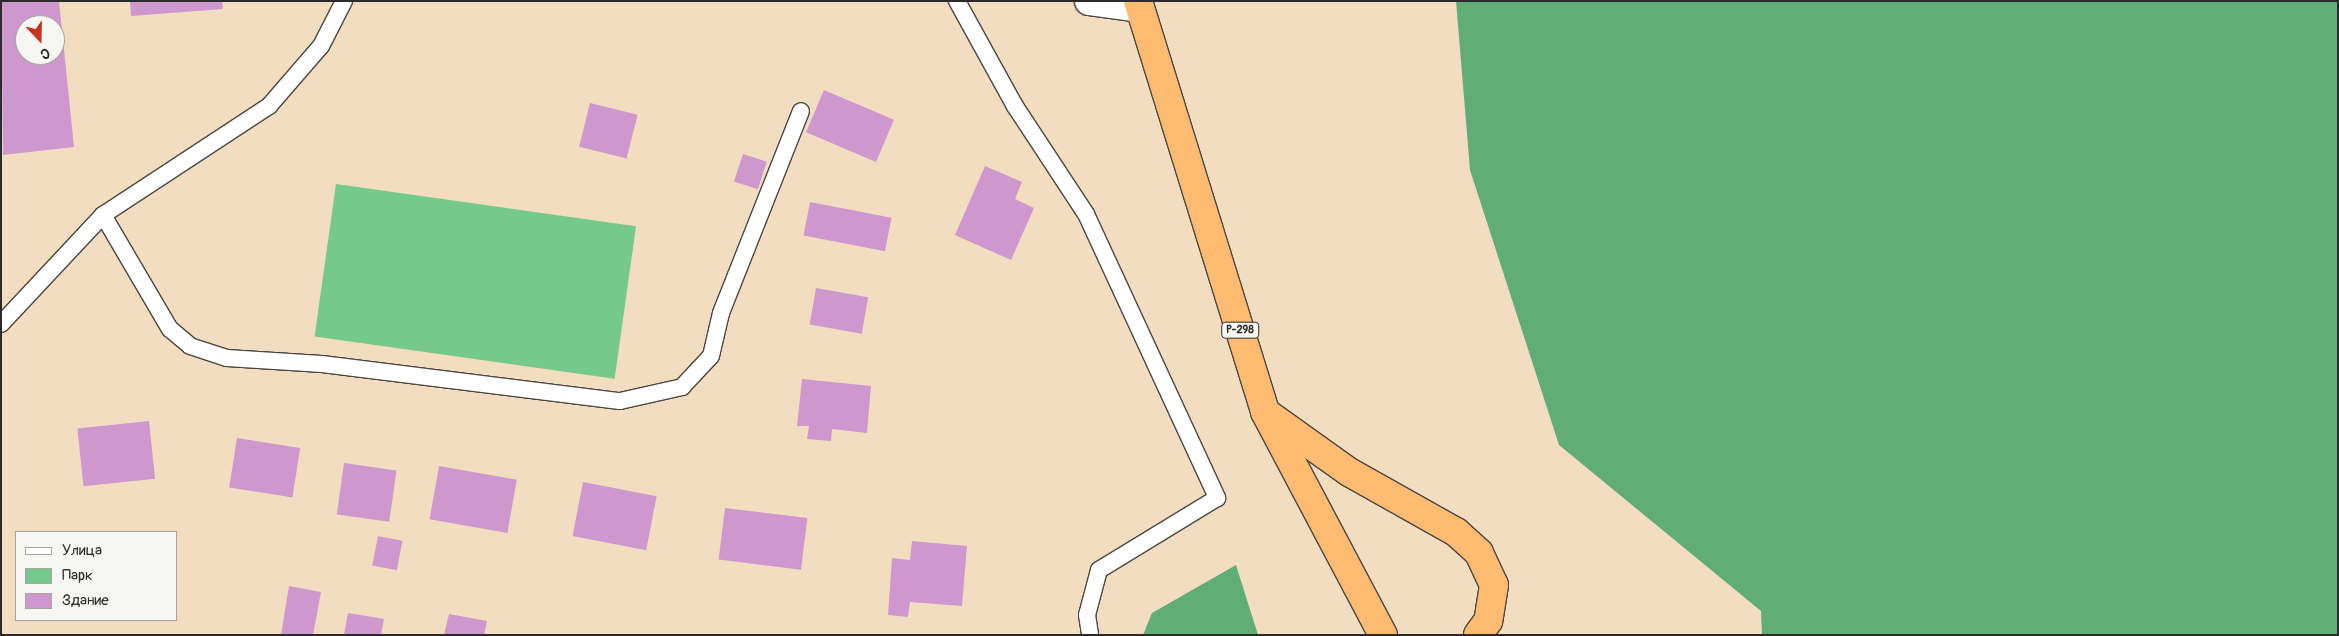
<!DOCTYPE html>
<meta charset="utf-8">
<style>
body{margin:0}
#map{position:relative;width:2339px;height:636px;overflow:hidden;background:#f2ddc0;font-family:Pangolin,sans-serif}
div>[style]{position:absolute}
[style*='--x']{left:calc(var(--x)*1px);top:calc(var(--y)*1px);width:calc(var(--w)*1px);rotate:calc(var(--a)*1deg)}
.green>*{inset:0;background:#76c98c;transform-origin:0 0}
.forest>*{inset:0;background:#60ad78}
.building>*{inset:0;background:#ce98cf;transform-origin:0 0}
.roads{filter:drop-shadow(1px 0 #494641) drop-shadow(-1px 0 #494641) drop-shadow(0 1px #494641) drop-shadow(0 -1px #494641)}
.lane>*{height:16px;margin:-8px;padding:0 8px;transform-origin:8px;border-radius:8px;background:#fff}
.street>*{height:28px;margin:-14px;padding:0 14px;transform-origin:14px;border-radius:14px;background:#fff}
.highway>*{height:28px;margin:-14px;padding:0 14px;transform-origin:14px;border-radius:14px;background:#ffbb71}
span{translate:-50% -50%;white-space:nowrap;text-align:center;line-height:1.15;-webkit-text-stroke:4px #f6f6f2;paint-order:stroke}
.shield-label span{padding:1px 4px;background:#f6f6f2;border:1px solid;border-radius:4px;-webkit-text-stroke-width:0}
.shield-label{font-size:11px;color:#2b2b2b;font-weight:700}
.frame{position:absolute;inset:0;border:2px solid #2b2b2b;pointer-events:none}
.legend{position:absolute;left:15px;top:531px;width:162px;height:90px;box-sizing:border-box;background:#f6f6f2;border:1px solid #a5a5a2;margin:0;padding:6px 9px;list-style:none;font-size:15px;color:#2b2b2b}
.legend li{display:flex;align-items:center;gap:10px;height:25px}
.legend b{width:25px;border:1px solid #a5a5a2}
.north{position:absolute;left:15px;top:15px;width:50px;height:50px;box-sizing:border-box;background:#f6f6f2;border:1px solid #a5a5a2;border-radius:50%;rotate:159deg;font-size:14px;font-weight:700;line-height:20px;text-align:center;color:#2b2b2b}
.north::after{content:'';display:block;margin:auto;width:18px;height:22px;background:#c8321e;clip-path:polygon(50% 0,100% 100%,50% 72%,0 100%)}
</style>
<div id="map">
<div class="green">
<i style="left:336px;top:184px;width:303px;height:154px;rotate:8deg"></i>
</div>
<div class="forest">
<i style="clip-path:polygon(1456px 1px,2338px 1px,2338px 635px,1762px 635px,1761px 611px,1559px 445px,1470px 170px)"></i>
<i style="clip-path:polygon(1236px 565px,1258px 635px,1143px 635px,1152px 613px)"></i>
</div>
<div class="building">
<i style="clip-path:polygon(evenodd,1px 1px,59px 1px,74px 147px,3px 155px,1px 1px,25px 25px,55px 25px,55px 55px,25px 55px,25px 25px)"></i>
<i style="clip-path:polygon(130px 1px,222px 1px,223px 9px,131px 16px)"></i>
<i style="left:824px;top:90px;width:76px;height:46px;rotate:23deg"></i>
<i style="left:590px;top:103px;width:49px;height:45px;rotate:14deg"></i>
<i style="left:743px;top:154px;width:25px;height:29px;rotate:18deg"></i>
<i style="clip-path:polygon(985px 166px,1022px 182px,1015px 199px,1034px 208px,1011px 260px,955px 235px)"></i>
<i style="left:810px;top:202px;width:83px;height:34px;rotate:11deg"></i>
<i style="left:816px;top:288px;width:53px;height:37px;rotate:10deg"></i>
<i style="clip-path:polygon(802px 379px,871px 386px,867px 433px,832px 429px,831px 441px,807px 439px,809px 426px,797px 426px)"></i>
<i style="left:149px;top:421px;width:58px;height:72px;rotate:84deg"></i>
<i style="left:237px;top:438px;width:64px;height:50px;rotate:9deg"></i>
<i style="left:344px;top:463px;width:53px;height:52px;rotate:8deg"></i>
<i style="left:439px;top:466px;width:79px;height:54px;rotate:10deg"></i>
<i style="left:583px;top:482px;width:75px;height:55px;rotate:11deg"></i>
<i style="left:725px;top:508px;width:83px;height:52px;rotate:7deg"></i>
<i style="left:378px;top:536px;width:25px;height:30px;rotate:11deg"></i>
<i style="clip-path:polygon(912px 541px,967px 546px,962px 606px,910px 602px,908px 617px,888px 615px,892px 558px,910px 560px)"></i>
<i style="clip-path:polygon(289px 586px,321px 592px,313px 635px,281px 635px)"></i>
<i style="clip-path:polygon(348px 613px,384px 619px,381px 635px,344px 635px)"></i>
<i style="clip-path:polygon(449px 614px,487px 621px,484px 635px,444px 635px)"></i>
</div>
<div class="roads">
<div class="lane">
<i style="--x:957;--y:1;--w:120;--a:61.1"></i>
<i style="--x:1015;--y:106;--w:129;--a:56.7"></i>
<i style="--x:1086;--y:214;--w:313;--a:65.2"></i>
<i style="--x:1217;--y:498;--w:138;--a:148.6"></i>
<i style="--x:1099;--y:570;--w:47;--a:104.9"></i>
<i style="--x:1087;--y:615;--w:20;--a:81"></i>
<i style="--x:103;--y:215;--w:199;--a:-33.3"></i>
<i style="--x:269;--y:106;--w:79;--a:-49.1"></i>
<i style="--x:321;--y:46;--w:51;--a:-62.9"></i>
<i style="--x:1;--y:324;--w:149;--a:-46.9"></i>
<i style="--x:103;--y:215;--w:132;--a:59.6"></i>
<i style="--x:170;--y:329;--w:26;--a:40"></i>
<i style="--x:190;--y:346;--w:39;--a:18"></i>
<i style="--x:227;--y:358;--w:95;--a:3.6"></i>
<i style="--x:322;--y:364;--w:300;--a:7.1"></i>
<i style="--x:620;--y:401;--w:64;--a:-12.7"></i>
<i style="--x:682;--y:387;--w:42;--a:-46.9"></i>
<i style="--x:711;--y:356;--w:44;--a:-76.9"></i>
<i style="--x:721;--y:313;--w:217;--a:-68.4"></i>
</div>
<div class="street">
<i style="--x:1089;--y:1;--w:51;--a:7.8"></i>
</div>
<div class="highway">
<i style="--x:1138;--y:1;--w:430;--a:72.8"></i>
<i style="--x:1265;--y:412;--w:252;--a:62.1"></i>
<i style="--x:1269;--y:415;--w:98;--a:35.5"></i>
<i style="--x:1349;--y:472;--w:123;--a:29.3"></i>
<i style="--x:1456;--y:532;--w:31;--a:42"></i>
<i style="--x:1479;--y:553;--w:35;--a:65"></i>
<i style="--x:1494;--y:585;--w:36;--a:99"></i>
<i style="--x:1488;--y:621;--w:17;--a:126"></i>
</div>
</div>
<div class="shield-label">
<span style="left:1240px;top:330px">Р-298</span>
</div>
<div class="frame"></div>
<ul class="legend">
<li><b style="height:6px;background:#fff"></b>Улица</li>
<li><b style="height:14px;background:#76c98c"></b>Парк</li>
<li><b style="height:14px;background:#ce98cf"></b>Здание</li>
</ul>
<div class="north">С</div>
</div>
